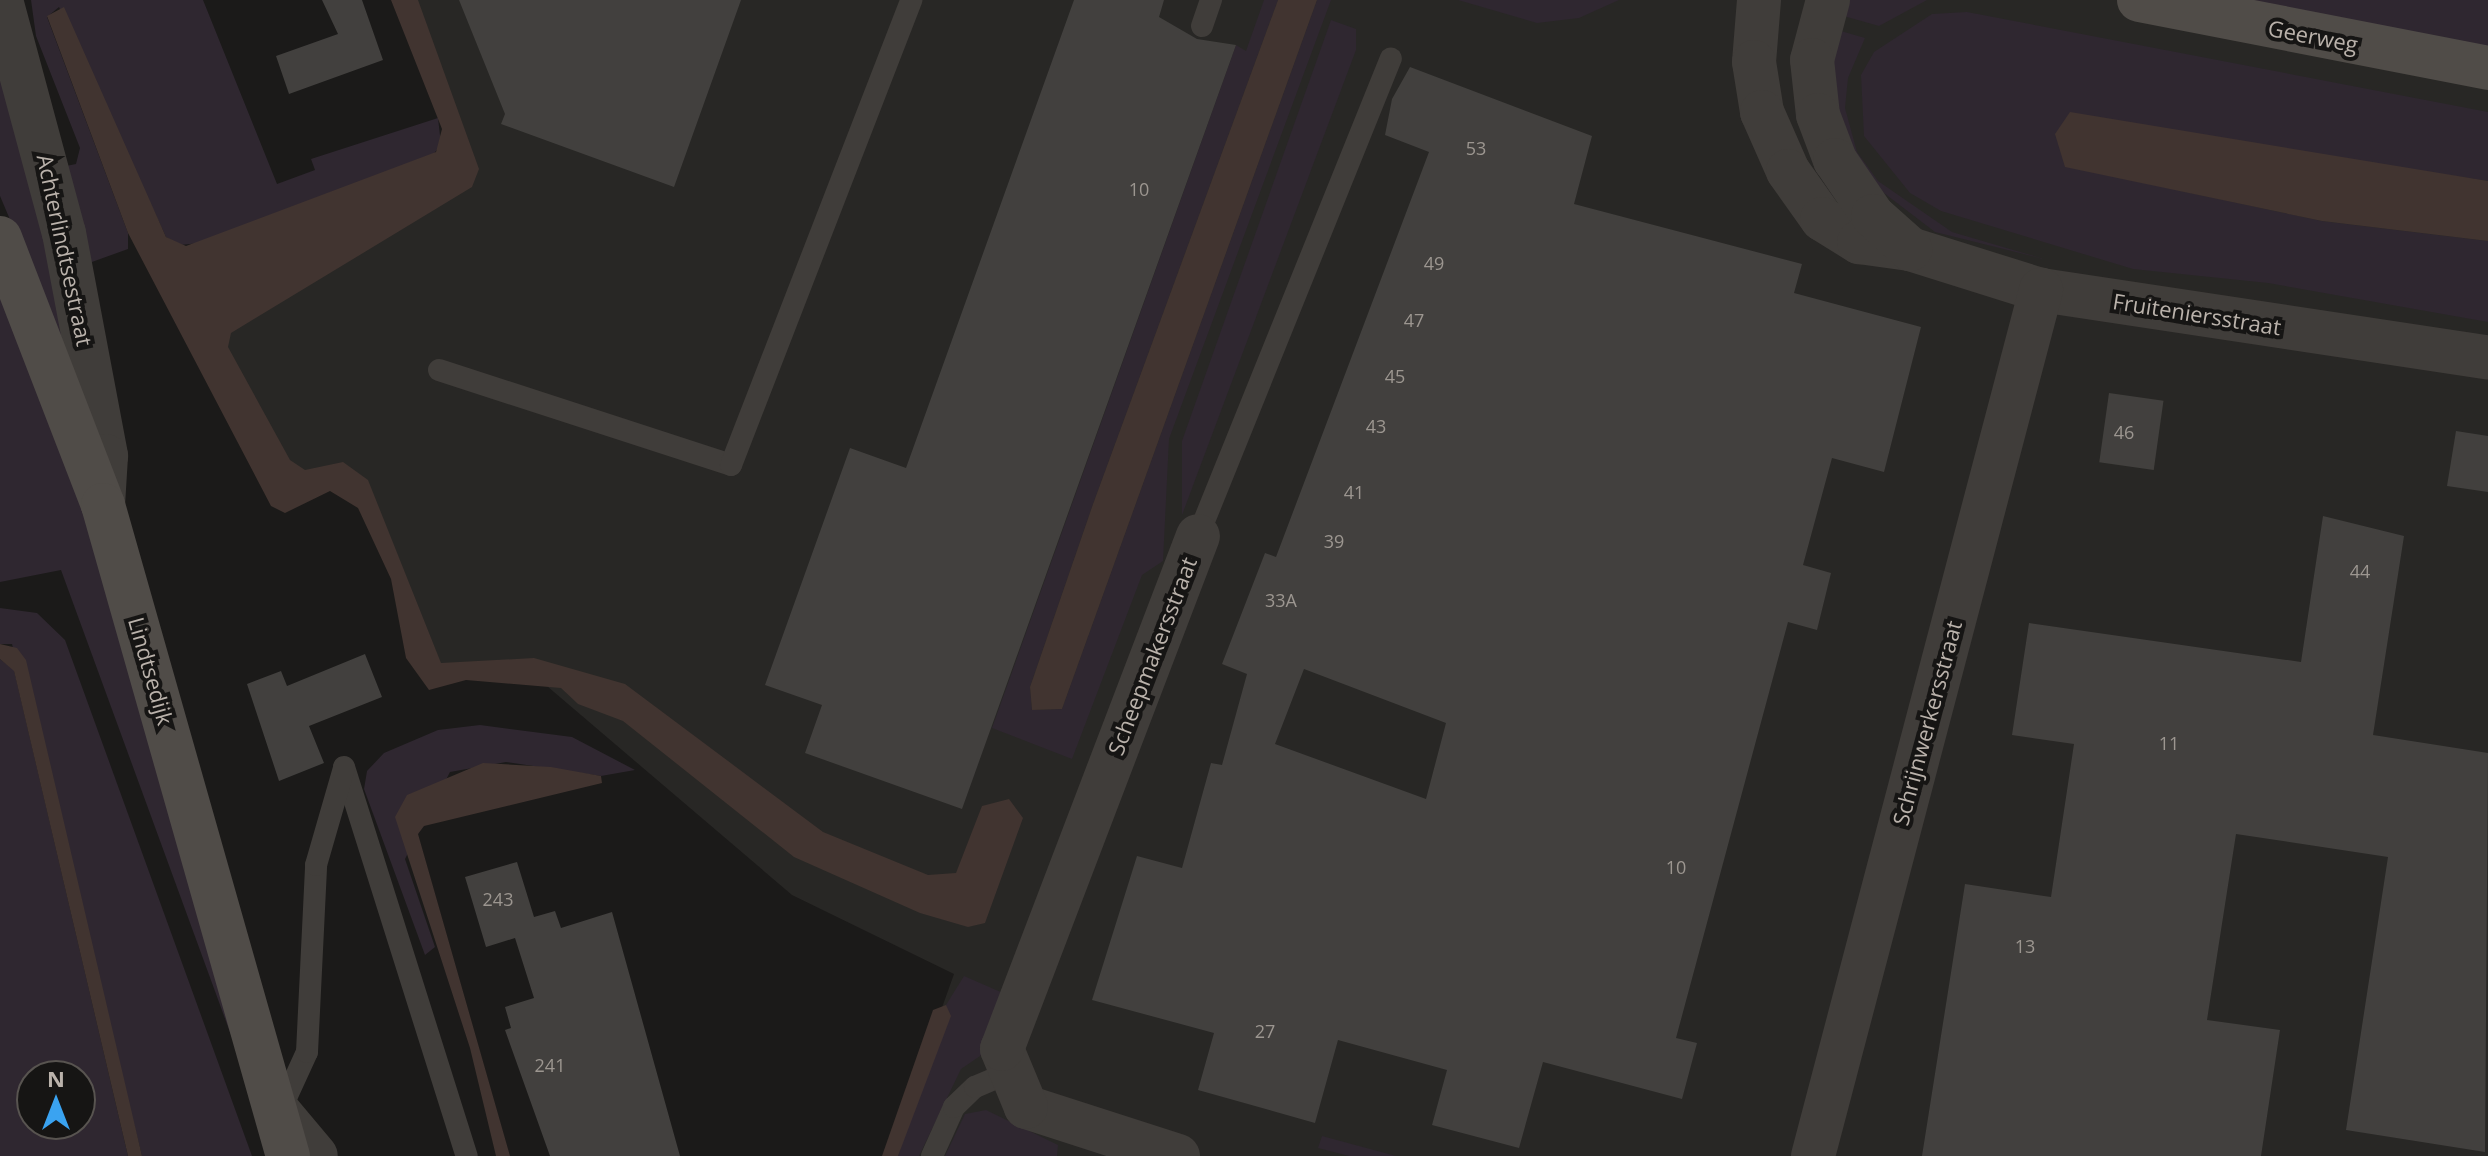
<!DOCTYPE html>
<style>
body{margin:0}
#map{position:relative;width:2488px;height:1156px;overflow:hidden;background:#1b1a19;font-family:"Open Sans",sans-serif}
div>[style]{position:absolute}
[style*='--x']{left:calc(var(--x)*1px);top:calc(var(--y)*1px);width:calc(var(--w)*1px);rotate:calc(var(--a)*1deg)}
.built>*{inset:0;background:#282725}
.green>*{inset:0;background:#2f2730}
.water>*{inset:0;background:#413430}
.building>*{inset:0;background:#42403e;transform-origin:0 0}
.lane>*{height:22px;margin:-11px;padding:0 11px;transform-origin:11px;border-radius:11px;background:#403d3a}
.street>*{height:44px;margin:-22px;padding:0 22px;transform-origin:22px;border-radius:22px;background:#403d3a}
.secondary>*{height:44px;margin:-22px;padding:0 22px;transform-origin:22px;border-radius:22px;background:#504c48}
span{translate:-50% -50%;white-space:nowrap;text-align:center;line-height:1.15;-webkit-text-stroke:8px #161514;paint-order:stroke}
.number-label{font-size:18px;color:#9c9690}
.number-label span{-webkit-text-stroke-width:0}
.street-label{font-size:22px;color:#bab2ab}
.north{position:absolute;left:16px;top:1060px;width:80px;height:80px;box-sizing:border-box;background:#161514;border:2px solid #585450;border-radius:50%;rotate:0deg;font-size:22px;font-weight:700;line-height:32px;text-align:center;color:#bab2ab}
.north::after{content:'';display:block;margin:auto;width:28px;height:36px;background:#3aa3f1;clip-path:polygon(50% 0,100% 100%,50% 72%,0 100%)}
</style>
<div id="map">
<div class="built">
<i style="clip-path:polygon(399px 0,2488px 0,2488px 1156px,889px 1156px,954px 974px,792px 895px,527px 669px,432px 669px,359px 493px,285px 484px,194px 301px,461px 169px)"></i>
</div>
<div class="green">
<i style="clip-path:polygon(31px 0,203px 0,277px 184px,315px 170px,311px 159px,438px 118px,441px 144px,433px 155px,201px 243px,179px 245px,166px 237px,59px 7px,47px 17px,128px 233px,128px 249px,78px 267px,61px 167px,76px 164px,80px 148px,36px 36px)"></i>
<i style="clip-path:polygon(1264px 0,1278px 0,1093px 504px,1030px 687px,1032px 710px,1062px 709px,1317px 0,1331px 0,1169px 439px,1163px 561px,1142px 575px,1072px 759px,992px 728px,1236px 45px,1246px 51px)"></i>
<i style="clip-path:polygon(1458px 0,1619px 0,1579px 18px,1537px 23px)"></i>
<i style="clip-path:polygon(1847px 0,1927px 0,1879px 26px,1840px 15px)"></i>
<i style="clip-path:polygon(2206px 0,2488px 0,2488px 50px)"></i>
<i style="clip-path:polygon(1967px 12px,2488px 112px,2488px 181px,2428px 172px,2065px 166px,2322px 221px,2488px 241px,2488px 322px,2268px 283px,2133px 269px,1941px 211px,1910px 193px,1864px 136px,1861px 75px,1874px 52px,1932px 14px)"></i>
<i style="clip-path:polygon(1331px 20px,1356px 29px,1356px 50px,1182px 515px,1182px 441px)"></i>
<i style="clip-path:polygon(1834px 29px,1865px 38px,1848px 78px,1845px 108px,1857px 152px,1878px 181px,1952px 232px,2044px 259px,1935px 232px,1863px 177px,1845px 147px,1828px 69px)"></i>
<i style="clip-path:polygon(0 59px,93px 415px,0 196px)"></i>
<i style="clip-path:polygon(0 270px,83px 496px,246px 1076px,61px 570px,0 582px)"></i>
<i style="clip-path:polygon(0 608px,37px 613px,65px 640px,252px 1156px,142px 1156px,12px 644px,0 644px)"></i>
<i style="clip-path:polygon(evenodd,0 659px,14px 670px,128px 1156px,0 1156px,0 659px,32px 1076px,80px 1076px,80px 1124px,32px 1124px,32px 1076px)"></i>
<i style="clip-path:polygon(480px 725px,572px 737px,635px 770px,601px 776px,506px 762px,450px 772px,405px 859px,435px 947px,425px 955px,364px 789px,367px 771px,384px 753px,438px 730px)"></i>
<i style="clip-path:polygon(964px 976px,1003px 993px,983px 1054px,961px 1069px,919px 1156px,898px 1156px,946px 1005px)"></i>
<i style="clip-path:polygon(986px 1110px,1058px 1145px,1057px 1156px,945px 1156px,965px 1114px)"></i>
<i style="clip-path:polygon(1322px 1136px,1396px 1156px,1349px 1156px,1318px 1148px)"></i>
</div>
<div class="water">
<i style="clip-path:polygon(391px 0,418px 0,479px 169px,472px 187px,231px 333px,228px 347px,290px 460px,305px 470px,343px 462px,368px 480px,441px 663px,534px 658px,625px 684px,823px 832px,928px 875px,956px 873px,982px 806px,1009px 799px,1023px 818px,985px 923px,968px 927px,920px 913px,794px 857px,623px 721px,578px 704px,561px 688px,466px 680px,429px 690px,406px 658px,391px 579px,358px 508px,330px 491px,285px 513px,271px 506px,128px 233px,47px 16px,64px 7px,166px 237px,186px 246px,436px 152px,442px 129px)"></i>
<i style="clip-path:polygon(1278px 0,1317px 0,1062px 709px,1032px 710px,1030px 687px,1093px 504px)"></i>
<i style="clip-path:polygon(2070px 112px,2488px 181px,2488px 241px,2322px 221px,2065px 167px,2055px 134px)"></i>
<i style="clip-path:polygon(0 644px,17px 648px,26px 660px,142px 1156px,128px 1156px,14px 671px,0 659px)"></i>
<i style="clip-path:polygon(483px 763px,551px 767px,601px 776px,602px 783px,424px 826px,418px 834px,510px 1156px,496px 1156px,470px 1048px,395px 817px,407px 795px)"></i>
<i style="clip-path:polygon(946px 1005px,951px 1016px,898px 1156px,882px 1156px,933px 1010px)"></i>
</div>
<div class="building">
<i style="clip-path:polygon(322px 0,362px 0,383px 60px,289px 94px,276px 56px,338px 34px)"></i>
<i style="clip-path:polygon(459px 0,741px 0,674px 187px,501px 124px,505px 114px)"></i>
<i style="clip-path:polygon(1074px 0,1164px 0,1159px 17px,1197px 39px,1236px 45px,962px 809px,805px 753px,822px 705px,765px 685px,850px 448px,906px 468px)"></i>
<i style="clip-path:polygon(evenodd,1410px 67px,1592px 136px,1574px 204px,1802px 264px,1794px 293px,1921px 327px,1884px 472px,1832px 458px,1803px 565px,1831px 573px,1817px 630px,1788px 622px,1676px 1038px,1697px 1043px,1682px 1099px,1543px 1062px,1519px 1148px,1432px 1125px,1447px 1070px,1338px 1040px,1315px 1123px,1198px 1090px,1214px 1033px,1092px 1000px,1137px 856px,1182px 868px,1211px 763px,1222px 765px,1247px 674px,1222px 664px,1265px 553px,1276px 557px,1429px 152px,1385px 135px,1392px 99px,1410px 67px,1304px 669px,1446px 723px,1426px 799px,1275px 744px,1304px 669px)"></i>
<i style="left:2109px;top:393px;width:55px;height:70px;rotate:8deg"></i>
<i style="clip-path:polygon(2456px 431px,2488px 436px,2488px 492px,2447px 486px)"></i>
<i style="clip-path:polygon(2323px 516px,2404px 536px,2373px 735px,2488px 753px,2485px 1152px,2346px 1130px,2388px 857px,2236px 834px,2207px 1020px,2280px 1030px,2261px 1156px,1922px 1156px,1965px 884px,2051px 897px,2074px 744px,2012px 735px,2029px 623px,2301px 662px)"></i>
<i style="clip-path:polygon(365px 654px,382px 697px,309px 726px,324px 763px,279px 781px,247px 684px,281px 671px,287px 686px)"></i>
<i style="clip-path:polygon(517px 862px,534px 917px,555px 911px,561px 928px,612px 912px,680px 1156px,550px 1156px,505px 1030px,511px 1028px,505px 1007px,534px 998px,515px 938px,486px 947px,465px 877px)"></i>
</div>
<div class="lane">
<i style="--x:1202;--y:26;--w:28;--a:-71"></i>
<i style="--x:439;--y:370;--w:307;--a:18"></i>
<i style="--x:731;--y:465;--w:499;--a:-68.8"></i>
<i style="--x:1198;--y:536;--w:515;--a:-68.01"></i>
<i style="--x:344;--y:767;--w:408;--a:72.5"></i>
<i style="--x:280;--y:1111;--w:65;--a:-65.4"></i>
<i style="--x:307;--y:1052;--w:187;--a:-87.2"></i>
<i style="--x:316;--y:865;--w:101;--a:-73.9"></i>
<i style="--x:932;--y:1156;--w:54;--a:-65.8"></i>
<i style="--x:954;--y:1107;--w:29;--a:-44"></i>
<i style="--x:975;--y:1087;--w:36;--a:-23"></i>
</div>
<div class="street">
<i style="--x:1;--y:0;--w:241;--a:74.9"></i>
<i style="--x:64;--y:233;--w:227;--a:79.3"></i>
<i style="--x:106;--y:456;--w:49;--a:93.5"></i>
<i style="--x:1759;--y:0;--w:62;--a:94.6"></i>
<i style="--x:1754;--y:62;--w:51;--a:80.9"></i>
<i style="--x:1762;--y:112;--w:64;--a:66.2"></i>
<i style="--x:1788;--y:171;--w:59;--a:54.7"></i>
<i style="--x:1822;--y:219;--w:44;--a:31.9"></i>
<i style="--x:1859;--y:242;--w:51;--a:7.8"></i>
<i style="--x:1910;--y:249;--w:137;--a:17.4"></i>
<i style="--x:2041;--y:290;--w:452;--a:8.6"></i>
<i style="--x:1828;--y:0;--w:62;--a:104.9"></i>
<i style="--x:1812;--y:60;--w:55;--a:83.8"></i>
<i style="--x:1818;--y:115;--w:48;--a:69.3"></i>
<i style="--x:1835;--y:160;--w:68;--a:55.8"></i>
<i style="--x:1873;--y:216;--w:50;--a:41.7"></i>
<i style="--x:279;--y:1112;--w:57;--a:49.9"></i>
<i style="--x:1178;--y:1156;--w:160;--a:-162.1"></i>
<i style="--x:1026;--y:1107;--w:63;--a:-112.5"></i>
<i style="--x:1002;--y:1049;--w:549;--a:-69.09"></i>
<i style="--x:1813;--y:1156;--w:896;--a:-75.25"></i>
</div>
<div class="secondary">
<i style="--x:2139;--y:0;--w:356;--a:11"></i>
<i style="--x:0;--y:238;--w:286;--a:68.9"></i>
<i style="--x:103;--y:505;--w:677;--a:74.14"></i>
</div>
<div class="number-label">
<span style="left:1476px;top:148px">53</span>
<span style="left:1139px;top:189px">10</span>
<span style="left:1434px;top:263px">49</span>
<span style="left:1414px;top:320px">47</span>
<span style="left:1395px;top:376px">45</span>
<span style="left:1376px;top:426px">43</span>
<span style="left:2124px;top:432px">46</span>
<span style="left:1354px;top:492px">41</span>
<span style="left:1334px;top:541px">39</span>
<span style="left:2360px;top:571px">44</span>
<span style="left:1281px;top:600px">33A</span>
<span style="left:2169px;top:743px">11</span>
<span style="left:1676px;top:867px">10</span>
<span style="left:498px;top:899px">243</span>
<span style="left:2025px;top:946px">13</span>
<span style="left:1265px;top:1031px">27</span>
<span style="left:550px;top:1065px">241</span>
</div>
<div class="street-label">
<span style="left:2313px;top:36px;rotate:11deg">Geerweg</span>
<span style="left:65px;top:250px;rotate:78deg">Achterlindtsestraat</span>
<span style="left:2197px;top:314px;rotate:9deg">Fruiteniersstraat</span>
<span style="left:1152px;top:656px;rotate:-69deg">Scheepmakersstraat</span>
<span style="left:151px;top:671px;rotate:74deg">Lindtsedijk</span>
<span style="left:1927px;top:723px;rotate:-75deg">Schrijnwerkersstraat</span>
</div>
<div class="north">N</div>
</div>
